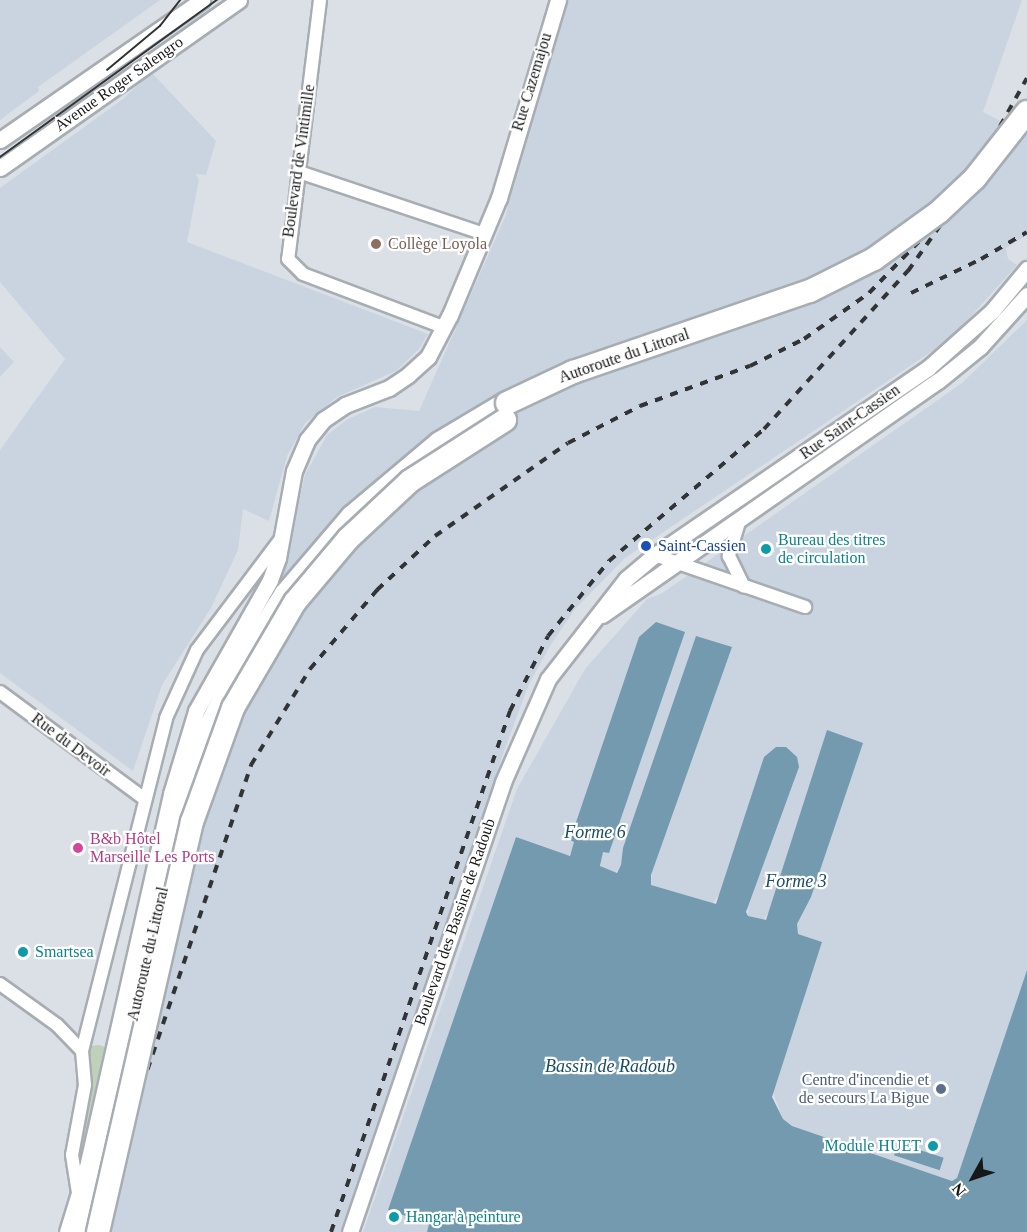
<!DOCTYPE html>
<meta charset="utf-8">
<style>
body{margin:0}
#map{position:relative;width:1027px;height:1232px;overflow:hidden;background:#dbe0e6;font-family:Georgia,serif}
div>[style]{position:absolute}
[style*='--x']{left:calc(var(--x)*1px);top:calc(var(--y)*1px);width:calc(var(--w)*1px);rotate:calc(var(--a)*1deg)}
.built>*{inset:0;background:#c9d4e0}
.green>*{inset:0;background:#bed1bb}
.water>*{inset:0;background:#739aaf;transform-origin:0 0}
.roads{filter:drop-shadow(2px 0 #a7adb2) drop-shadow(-2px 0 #a7adb2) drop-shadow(0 2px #a7adb2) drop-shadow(0 -2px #a7adb2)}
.minor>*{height:12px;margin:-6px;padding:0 6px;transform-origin:6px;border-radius:6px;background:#fff}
.tertiary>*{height:15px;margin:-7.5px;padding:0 7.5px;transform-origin:7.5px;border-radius:7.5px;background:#fff}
.motorway>*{height:22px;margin:-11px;padding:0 11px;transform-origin:11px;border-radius:11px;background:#fff}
.tram>*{height:1.5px;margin:-0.75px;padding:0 0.75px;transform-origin:0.75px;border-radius:0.75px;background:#313335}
.rail>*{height:4px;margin-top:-2px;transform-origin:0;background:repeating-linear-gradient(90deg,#313335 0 8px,transparent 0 16px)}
.bridges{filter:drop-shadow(2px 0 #a7adb2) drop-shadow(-2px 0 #a7adb2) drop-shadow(0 2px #a7adb2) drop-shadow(0 -2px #a7adb2)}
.motorway-bridge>*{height:22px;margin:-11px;padding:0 11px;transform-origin:11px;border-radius:11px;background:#fff}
.dots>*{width:16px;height:16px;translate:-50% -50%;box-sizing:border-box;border:3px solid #fff;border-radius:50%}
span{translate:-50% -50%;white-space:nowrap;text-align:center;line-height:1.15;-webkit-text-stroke:4.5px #fff;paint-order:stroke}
.street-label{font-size:16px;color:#161719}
.education-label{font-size:16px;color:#785e54}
.left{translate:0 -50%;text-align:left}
.culture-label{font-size:16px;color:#0d838f}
.right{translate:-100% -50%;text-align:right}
.transit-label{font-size:16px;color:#164399}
.hotel-label{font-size:16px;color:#b23c85}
.service-label{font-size:16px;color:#4e5e75}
.water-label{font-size:18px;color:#194d64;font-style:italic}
.north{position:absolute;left:943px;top:1148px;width:60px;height:60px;-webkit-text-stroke:4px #fff;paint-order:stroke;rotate:230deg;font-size:16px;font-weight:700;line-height:24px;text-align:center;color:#161719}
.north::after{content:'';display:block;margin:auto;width:21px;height:27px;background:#161719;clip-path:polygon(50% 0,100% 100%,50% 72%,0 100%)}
</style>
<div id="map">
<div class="built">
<i style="clip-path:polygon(0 0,160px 0,38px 87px,39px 91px,0 120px)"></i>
<i style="clip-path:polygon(569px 0,1022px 0,983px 112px,1027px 135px,1027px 235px,1006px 248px,1008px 259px,1017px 265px,964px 324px,935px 349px,625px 558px,575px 609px,550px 646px,529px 684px,504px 751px,340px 1232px,77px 1232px,269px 602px,286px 556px,305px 475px,327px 435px,348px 419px,375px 407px,419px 411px,506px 215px,527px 126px)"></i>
<i style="clip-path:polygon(151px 72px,216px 141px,206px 175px,195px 174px,199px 179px,187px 242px,428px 334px,419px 349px,396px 371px,337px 397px,305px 423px,287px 456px,269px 521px,243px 509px,238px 550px,211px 608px,162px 685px,133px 771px,0 673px,0 450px,65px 359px,0 282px,0 188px,123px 99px)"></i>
<i style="clip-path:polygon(1027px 320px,1027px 970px,957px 1178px,952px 1181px,873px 1154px,792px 1126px,783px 1119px,772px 1090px,822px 942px,798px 934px,796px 925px,767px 914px,763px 921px,748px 916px,748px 910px,721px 892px,712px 904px,651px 885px,652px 872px,621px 866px,615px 873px,601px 868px,601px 860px,571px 852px,568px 857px,516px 837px,389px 1211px,429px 1224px,427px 1232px,363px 1232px,517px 789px,585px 669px,647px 599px,661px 594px,962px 383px)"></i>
<i style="clip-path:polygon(0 347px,14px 362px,0 377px)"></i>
</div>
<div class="green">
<i style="clip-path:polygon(99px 1045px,108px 1048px,85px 1151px,81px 1140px,90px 1087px,90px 1046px)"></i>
</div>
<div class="water">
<i style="clip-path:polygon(656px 622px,685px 632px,609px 853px,603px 852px,600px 866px,617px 873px,621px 865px,623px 848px,696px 636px,732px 647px,651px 875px,651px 885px,716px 904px,764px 757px,776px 747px,786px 747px,797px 757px,799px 767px,746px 912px,748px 916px,766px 920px,827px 730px,863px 743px,811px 897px,797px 924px,798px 934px,822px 942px,772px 1097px,783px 1119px,792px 1126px,952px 1181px,957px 1178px,1027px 970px,1027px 1232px,427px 1232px,429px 1224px,388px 1210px,516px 837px,570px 856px,574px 842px,570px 840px,639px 637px)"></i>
<i style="left:898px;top:1143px;width:48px;height:13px;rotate:18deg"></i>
</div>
<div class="roads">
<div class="minor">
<i style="--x:320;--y:0;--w:261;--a:97"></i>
<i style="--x:288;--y:259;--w:21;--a:45"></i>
<i style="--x:303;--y:274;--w:150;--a:20.7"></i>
<i style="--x:299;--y:172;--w:195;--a:18.5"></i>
<i style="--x:740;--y:519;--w:39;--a:107"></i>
<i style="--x:729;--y:556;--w:34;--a:64"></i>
<i style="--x:655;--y:555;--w:159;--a:19.1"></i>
<i style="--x:0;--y:692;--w:178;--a:36.5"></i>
<i style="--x:0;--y:984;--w:70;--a:35.7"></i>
<i style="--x:57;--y:1025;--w:36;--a:46"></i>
<i style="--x:82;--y:1051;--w:34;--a:85"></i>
<i style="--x:85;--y:1085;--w:71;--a:100.5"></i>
<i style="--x:72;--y:1155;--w:36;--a:81"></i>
<i style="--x:82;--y:1051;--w:343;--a:-75.8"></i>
<i style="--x:166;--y:718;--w:75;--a:-65.5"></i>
<i style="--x:197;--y:650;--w:138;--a:-53"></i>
</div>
<div class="tertiary">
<i style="--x:0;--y:140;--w:246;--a:-34.7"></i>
<i style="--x:0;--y:168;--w:292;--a:-35.1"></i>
<i style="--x:602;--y:615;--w:409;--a:-34.9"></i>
<i style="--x:938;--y:381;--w:54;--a:-39"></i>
<i style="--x:980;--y:347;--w:70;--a:-47.9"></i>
<i style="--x:67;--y:1232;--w:68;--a:-72.9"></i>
<i style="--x:87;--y:1167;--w:382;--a:-77.3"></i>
<i style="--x:171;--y:794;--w:87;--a:-73.2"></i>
<i style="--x:196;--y:711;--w:150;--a:-60.5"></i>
<i style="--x:270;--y:580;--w:23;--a:-70"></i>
<i style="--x:278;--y:558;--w:88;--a:-79.6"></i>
<i style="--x:294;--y:471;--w:34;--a:-67"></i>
<i style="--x:307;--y:440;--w:26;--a:-51"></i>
<i style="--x:323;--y:420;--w:27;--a:-34"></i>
<i style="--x:345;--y:405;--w:47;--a:-21.1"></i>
<i style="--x:389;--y:388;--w:23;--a:-34"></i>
<i style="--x:408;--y:375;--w:27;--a:-42"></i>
<i style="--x:428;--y:357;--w:47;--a:-62.4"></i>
<i style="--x:450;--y:315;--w:127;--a:-67.3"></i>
<i style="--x:499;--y:198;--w:207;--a:-73.4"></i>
<i style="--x:350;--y:1232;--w:475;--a:-71.2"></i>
<i style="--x:503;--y:782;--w:112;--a:-66.4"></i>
<i style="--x:548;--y:679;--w:127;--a:-52"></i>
<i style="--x:626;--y:579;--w:38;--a:-40"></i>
<i style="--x:655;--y:555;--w:331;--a:-34.4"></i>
<i style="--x:928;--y:368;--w:86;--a:-41.7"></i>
<i style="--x:992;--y:311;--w:55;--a:-50.2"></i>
</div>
<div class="motorway">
<i style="--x:84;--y:1232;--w:469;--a:-76.7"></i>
<i style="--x:192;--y:776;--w:54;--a:-69.6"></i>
<i style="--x:211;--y:725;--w:75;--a:-63.1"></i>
<i style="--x:245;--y:658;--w:76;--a:-57.4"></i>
<i style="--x:286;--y:594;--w:101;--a:-49.4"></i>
<i style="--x:352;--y:517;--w:115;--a:-40.1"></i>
<i style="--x:440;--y:443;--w:78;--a:-30.8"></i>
</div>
</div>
<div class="tram">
<i style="--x:107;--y:70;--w:69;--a:-39.7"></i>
<i style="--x:160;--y:26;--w:33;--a:-52"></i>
<i style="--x:0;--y:157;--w:268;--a:-35.9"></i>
</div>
<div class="rail">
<i style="--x:911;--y:293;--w:78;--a:-25.9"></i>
<i style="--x:981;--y:259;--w:53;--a:-30.4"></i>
<i style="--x:132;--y:1115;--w:370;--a:-71.2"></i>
<i style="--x:251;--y:765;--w:113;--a:-58.4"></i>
<i style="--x:310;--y:669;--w:104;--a:-49.7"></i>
<i style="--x:377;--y:590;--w:79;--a:-43"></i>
<i style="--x:435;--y:536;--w:162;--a:-35"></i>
<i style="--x:568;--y:443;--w:81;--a:-27.2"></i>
<i style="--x:640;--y:406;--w:117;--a:-20"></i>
<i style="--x:750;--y:366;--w:60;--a:-26.6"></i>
<i style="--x:804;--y:339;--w:80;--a:-35.3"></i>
<i style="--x:869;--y:293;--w:86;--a:-45.9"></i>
<i style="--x:331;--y:1232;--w:551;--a:-71.04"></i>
<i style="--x:510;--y:711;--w:84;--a:-63.1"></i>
<i style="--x:548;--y:636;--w:97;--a:-50.9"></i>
<i style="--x:609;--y:561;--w:204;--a:-40.4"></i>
<i style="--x:764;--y:429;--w:214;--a:-47.7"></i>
<i style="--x:908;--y:271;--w:92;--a:-54.8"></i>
<i style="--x:961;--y:196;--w:135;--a:-60.8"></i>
</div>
<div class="bridges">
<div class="motorway-bridge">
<i style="--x:507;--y:403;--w:73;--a:-25.2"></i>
<i style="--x:573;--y:372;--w:250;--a:-18.9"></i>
<i style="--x:810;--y:291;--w:72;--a:-26.6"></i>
<i style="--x:874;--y:259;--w:80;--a:-35.9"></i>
<i style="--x:939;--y:212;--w:50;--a:-43.4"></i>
<i style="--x:975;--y:178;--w:84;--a:-51.8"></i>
<i style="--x:98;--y:1232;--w:421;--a:-77.1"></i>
<i style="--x:192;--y:822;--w:121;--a:-70.2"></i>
<i style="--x:233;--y:708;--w:123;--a:-59.7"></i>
<i style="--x:295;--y:602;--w:82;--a:-49.9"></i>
<i style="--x:348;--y:539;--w:85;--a:-43.1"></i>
<i style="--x:410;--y:481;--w:113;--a:-32.7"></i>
</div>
</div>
<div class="dots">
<i style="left:376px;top:244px;background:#8d6e63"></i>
<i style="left:646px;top:546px;background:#1a4fb4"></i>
<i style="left:766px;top:549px;background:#0f9aa8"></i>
<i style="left:78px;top:848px;background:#d1479c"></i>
<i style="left:23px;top:952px;background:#0f9aa8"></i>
<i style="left:941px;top:1089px;background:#5c6f8a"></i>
<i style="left:933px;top:1146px;background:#0f9aa8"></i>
<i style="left:394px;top:1217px;background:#0f9aa8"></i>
</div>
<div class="street-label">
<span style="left:532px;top:82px;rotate:-73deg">Rue Cazemajou</span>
<span style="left:119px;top:84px;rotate:-35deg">Avenue Roger Salengro</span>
<span style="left:299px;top:161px;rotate:-82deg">Boulevard de Vintimille</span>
<span style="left:624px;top:356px;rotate:-19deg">Autoroute du Littoral</span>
<span style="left:850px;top:422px;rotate:-35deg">Rue Saint-Cassien</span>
<span style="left:71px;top:745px;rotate:37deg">Rue du Devoir</span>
<span style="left:455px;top:922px;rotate:-71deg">Boulevard des Bassins de Radoub</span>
<span style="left:148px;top:954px;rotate:-77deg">Autoroute du Littoral</span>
</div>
<div class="education-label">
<span class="left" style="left:388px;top:244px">Collège Loyola</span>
</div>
<div class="culture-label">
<span class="left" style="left:778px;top:549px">Bureau des titres<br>de circulation</span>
<span class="left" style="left:35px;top:952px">Smartsea</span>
<span class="right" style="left:921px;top:1146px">Module HUET</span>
<span class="left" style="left:406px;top:1217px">Hangar à peinture</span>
</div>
<div class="transit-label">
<span class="left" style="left:658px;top:546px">Saint-Cassien</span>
</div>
<div class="hotel-label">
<span class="left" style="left:90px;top:848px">B&amp;b Hôtel<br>Marseille Les Ports</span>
</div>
<div class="service-label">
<span class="right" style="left:929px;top:1089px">Centre d'incendie et<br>de secours La Bigue</span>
</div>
<div class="water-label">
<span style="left:595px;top:832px">Forme 6</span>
<span style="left:796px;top:881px">Forme 3</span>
<span style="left:610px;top:1066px">Bassin de Radoub</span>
</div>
<div class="north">N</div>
</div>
